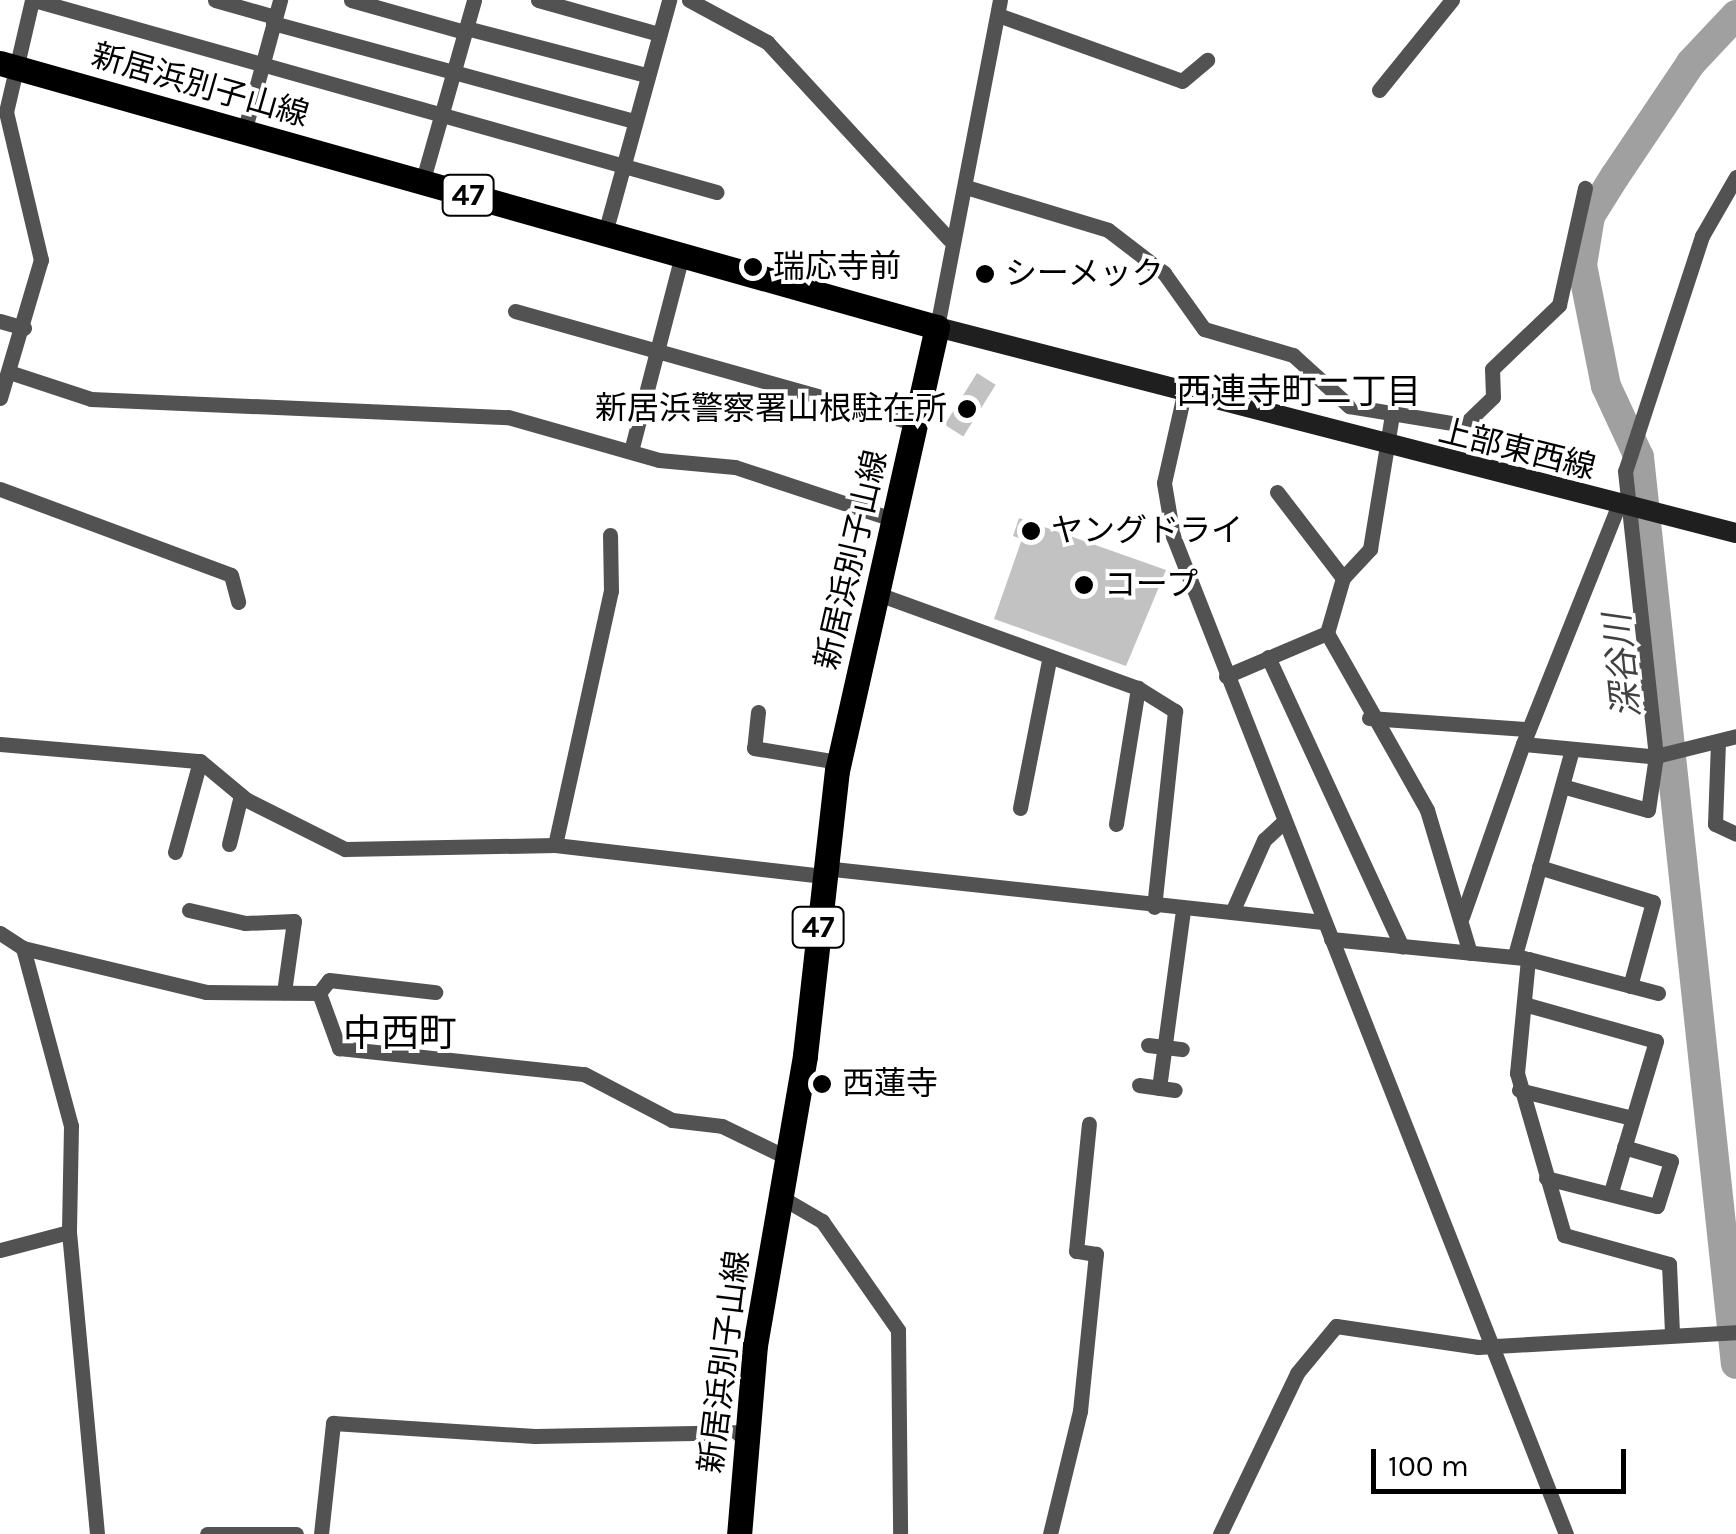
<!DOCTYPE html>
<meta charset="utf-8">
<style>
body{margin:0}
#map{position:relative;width:1736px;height:1534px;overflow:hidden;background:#fff;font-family:Karla,"Noto Sans JP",sans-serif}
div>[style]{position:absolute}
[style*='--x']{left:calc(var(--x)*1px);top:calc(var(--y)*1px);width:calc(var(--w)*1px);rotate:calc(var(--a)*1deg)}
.river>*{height:30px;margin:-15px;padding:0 15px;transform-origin:15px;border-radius:15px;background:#a0a0a0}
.building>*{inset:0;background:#c2c2c2;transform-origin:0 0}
.street>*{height:15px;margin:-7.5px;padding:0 7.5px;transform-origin:7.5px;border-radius:7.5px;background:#525252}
.secondary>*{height:20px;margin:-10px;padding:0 10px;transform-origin:10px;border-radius:10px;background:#1f1f1f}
.primary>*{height:25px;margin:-12.5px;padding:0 12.5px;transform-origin:12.5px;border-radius:12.5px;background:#000}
.dots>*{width:28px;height:28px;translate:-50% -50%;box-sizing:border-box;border:5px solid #fff;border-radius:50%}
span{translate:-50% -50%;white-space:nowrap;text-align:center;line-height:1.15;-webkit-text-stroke:8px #fff;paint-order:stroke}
.shield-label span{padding:2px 8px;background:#fff;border:2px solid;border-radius:8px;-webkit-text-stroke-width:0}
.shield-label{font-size:30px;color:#000;font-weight:700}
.street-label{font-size:32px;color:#000}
.poi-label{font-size:32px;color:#000}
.left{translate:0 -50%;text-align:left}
.right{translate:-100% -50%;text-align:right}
.neighbourhood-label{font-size:35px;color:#000}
.water-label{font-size:35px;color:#414141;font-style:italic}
.quarter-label{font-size:38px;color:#000}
.scale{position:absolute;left:1371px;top:1449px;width:255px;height:45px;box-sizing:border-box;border:5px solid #000;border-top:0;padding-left:12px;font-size:30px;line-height:35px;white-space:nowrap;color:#000;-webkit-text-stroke:8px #fff;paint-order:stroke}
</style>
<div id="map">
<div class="river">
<i style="--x:1736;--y:15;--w:66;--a:133.2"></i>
<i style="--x:1691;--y:63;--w:136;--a:123.9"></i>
<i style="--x:1615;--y:176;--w:47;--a:122"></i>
<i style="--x:1590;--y:216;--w:50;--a:99.3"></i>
<i style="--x:1582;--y:265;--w:123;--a:78.8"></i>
<i style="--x:1606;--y:386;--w:78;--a:65.1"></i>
<i style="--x:1639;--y:457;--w:912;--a:83.9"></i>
</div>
<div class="building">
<i style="left:977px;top:373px;width:22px;height:61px;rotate:32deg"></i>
<i style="clip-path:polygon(1019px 518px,1166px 570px,1126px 666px,994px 619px,1022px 539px,1013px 536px)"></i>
</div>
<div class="street">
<i style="--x:34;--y:0;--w:709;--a:15.72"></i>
<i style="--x:215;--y:0;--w:62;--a:15.8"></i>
<i style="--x:351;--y:0;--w:118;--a:15.7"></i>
<i style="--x:538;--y:0;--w:126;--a:15.7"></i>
<i style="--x:689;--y:0;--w:89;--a:28.3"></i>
<i style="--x:767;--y:42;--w:268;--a:47.3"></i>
<i style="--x:998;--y:15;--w:195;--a:19.7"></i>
<i style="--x:1182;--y:81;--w:33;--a:-40"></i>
<i style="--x:273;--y:23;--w:374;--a:15.2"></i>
<i style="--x:466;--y:28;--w:187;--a:14.6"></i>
<i style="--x:1379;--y:90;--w:116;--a:-51"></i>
<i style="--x:244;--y:132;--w:137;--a:-74.7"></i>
<i style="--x:1736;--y:177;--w:68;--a:120"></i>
<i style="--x:1702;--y:236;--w:247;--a:108.1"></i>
<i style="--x:1625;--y:471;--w:287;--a:83.8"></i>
<i style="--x:1656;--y:756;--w:82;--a:-14"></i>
<i style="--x:422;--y:183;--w:190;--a:-74.1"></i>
<i style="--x:966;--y:187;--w:148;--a:16.8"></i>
<i style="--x:1108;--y:230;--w:71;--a:37.5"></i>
<i style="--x:1164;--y:273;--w:69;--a:54.5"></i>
<i style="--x:1204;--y:329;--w:93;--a:16.3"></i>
<i style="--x:1293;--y:355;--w:76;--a:42.3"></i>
<i style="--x:1349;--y:406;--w:117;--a:9.4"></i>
<i style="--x:1464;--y:425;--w:40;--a:-44"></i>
<i style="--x:1493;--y:397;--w:28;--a:-92"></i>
<i style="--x:1492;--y:369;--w:93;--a:-43.7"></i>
<i style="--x:1559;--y:305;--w:120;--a:-77.5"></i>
<i style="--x:605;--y:233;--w:242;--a:-74.6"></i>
<i style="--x:515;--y:311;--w:417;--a:15.7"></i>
<i style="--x:0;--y:321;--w:25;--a:16"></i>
<i style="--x:937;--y:327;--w:333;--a:-79.1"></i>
<i style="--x:9;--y:372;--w:86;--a:18.2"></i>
<i style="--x:91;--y:399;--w:417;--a:2.5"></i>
<i style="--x:508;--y:417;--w:157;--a:15.9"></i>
<i style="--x:659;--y:460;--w:76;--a:5.3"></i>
<i style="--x:735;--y:467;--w:169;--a:18.3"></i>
<i style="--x:1184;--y:394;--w:91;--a:102.7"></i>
<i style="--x:1164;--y:483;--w:54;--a:80.4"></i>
<i style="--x:1173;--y:536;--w:1073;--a:68.51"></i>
<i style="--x:0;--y:398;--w:144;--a:-73.5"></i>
<i style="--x:41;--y:260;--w:152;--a:-103.3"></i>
<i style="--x:6;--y:112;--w:115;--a:-76.9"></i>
<i style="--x:631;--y:451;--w:203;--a:-75.4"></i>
<i style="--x:0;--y:489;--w:246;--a:20.4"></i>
<i style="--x:231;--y:575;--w:28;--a:75"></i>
<i style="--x:1277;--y:492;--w:108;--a:52.5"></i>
<i style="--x:1343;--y:578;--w:40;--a:-47"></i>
<i style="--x:1370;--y:549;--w:136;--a:-80.7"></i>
<i style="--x:878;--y:594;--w:276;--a:19.9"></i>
<i style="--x:1138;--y:688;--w:44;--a:31.9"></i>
<i style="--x:1175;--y:711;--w:197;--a:96.1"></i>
<i style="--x:1327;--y:633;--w:203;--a:60.5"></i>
<i style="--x:1427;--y:810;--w:149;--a:73.3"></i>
<i style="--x:1268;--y:657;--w:319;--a:65.2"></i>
<i style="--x:1226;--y:676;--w:110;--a:-23.1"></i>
<i style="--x:1327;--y:633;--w:57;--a:-73.8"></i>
<i style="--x:758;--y:712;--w:36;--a:96"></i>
<i style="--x:754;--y:748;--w:86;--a:9.4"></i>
<i style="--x:1369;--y:718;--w:159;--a:4"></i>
<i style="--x:1718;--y:742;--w:82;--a:92.1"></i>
<i style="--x:1715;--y:824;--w:23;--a:25"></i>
<i style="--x:0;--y:744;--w:201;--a:4.9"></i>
<i style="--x:200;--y:761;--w:61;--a:39.7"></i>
<i style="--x:247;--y:800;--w:110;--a:26.6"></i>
<i style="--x:345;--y:849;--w:210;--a:-1.1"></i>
<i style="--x:555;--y:845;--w:270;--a:6.6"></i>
<i style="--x:1523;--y:744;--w:256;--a:-68.2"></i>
<i style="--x:1562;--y:786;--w:89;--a:15.6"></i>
<i style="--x:1648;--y:810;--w:55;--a:-81.6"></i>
<i style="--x:1020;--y:808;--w:151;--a:-78.9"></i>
<i style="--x:1116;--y:824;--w:138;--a:-80.8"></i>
<i style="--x:229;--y:844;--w:50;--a:-76.2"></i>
<i style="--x:555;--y:845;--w:260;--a:-77.6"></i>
<i style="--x:611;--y:591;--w:56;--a:-91"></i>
<i style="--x:175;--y:852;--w:94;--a:-74.6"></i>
<i style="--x:1539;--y:867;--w:119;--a:17.1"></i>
<i style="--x:1653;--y:902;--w:87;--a:105.3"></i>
<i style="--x:824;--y:868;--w:502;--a:6.18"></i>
<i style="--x:189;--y:910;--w:57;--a:13.1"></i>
<i style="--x:245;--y:923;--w:49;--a:-2.3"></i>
<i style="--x:294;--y:921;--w:72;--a:98"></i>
<i style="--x:1233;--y:910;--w:77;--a:-66.1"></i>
<i style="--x:1264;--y:840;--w:25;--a:-43"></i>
<i style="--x:1462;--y:917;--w:183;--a:-70.6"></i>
<i style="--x:1523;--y:744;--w:127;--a:5.4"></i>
<i style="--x:0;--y:933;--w:27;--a:33"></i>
<i style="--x:23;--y:948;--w:188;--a:13.5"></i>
<i style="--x:206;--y:992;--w:113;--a:0.5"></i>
<i style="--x:319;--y:993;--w:59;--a:70"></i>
<i style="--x:339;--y:1048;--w:246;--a:6.1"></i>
<i style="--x:584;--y:1074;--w:99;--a:27.6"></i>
<i style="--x:672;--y:1120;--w:50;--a:6.8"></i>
<i style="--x:722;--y:1126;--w:71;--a:25.8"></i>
<i style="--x:1331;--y:939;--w:194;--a:5.6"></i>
<i style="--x:23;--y:948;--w:184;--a:74.9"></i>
<i style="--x:71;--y:1126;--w:106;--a:91.1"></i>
<i style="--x:69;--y:1232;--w:303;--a:84.7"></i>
<i style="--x:1515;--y:955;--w:210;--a:-74.5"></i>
<i style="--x:319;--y:993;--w:16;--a:-52"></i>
<i style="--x:329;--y:980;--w:107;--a:6.5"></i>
<i style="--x:1658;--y:993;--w:134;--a:-165.3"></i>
<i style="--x:1528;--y:959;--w:115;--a:95.5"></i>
<i style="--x:1517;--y:1073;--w:169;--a:73.8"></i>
<i style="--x:1564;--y:1235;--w:109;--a:15.4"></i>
<i style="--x:1669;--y:1264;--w:70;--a:87.5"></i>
<i style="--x:1524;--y:1004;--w:137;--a:15.7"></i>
<i style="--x:1656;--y:1041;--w:158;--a:106.6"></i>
<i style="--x:1148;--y:1045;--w:34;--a:7"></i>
<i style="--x:1139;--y:1085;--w:36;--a:8"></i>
<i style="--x:1159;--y:1088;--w:179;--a:-82.3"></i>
<i style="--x:1519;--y:1090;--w:116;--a:13.9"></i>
<i style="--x:1546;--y:1178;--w:114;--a:14.2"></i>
<i style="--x:1657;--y:1206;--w:47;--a:-72.7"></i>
<i style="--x:1671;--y:1161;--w:49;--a:-163.4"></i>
<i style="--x:779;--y:1196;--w:50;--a:30.2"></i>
<i style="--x:822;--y:1221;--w:133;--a:55.1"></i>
<i style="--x:898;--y:1330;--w:204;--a:89.4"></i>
<i style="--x:0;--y:1250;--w:71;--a:-14.6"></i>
<i style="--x:207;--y:1534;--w:89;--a:0"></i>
<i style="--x:321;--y:1534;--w:112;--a:-83.8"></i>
<i style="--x:333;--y:1423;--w:202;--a:3.7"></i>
<i style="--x:535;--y:1436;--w:212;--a:-1.1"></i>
<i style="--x:1050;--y:1534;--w:127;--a:-76.3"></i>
<i style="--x:1080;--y:1411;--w:158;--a:-84.2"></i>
<i style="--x:1096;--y:1254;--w:20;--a:-171"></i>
<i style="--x:1076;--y:1251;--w:128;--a:-84.2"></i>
<i style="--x:1220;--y:1534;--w:178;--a:-64.4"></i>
<i style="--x:1297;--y:1373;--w:61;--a:-50.3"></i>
<i style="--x:1336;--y:1326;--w:144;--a:8.4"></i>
<i style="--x:1478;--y:1347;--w:258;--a:-3.3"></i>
</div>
<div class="secondary">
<i style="--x:937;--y:327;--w:825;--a:14.46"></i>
</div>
<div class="primary">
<i style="--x:0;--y:63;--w:973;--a:15.74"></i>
<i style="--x:937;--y:327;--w:454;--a:102.7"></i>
<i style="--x:837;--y:770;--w:288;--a:96.4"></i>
<i style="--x:805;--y:1056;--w:293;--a:99.8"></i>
<i style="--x:755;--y:1345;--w:190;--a:94.8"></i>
</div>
<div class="dots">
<i style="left:753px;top:267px;background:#000"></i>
<i style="left:985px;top:274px;background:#000"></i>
<i style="left:967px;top:409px;background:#000"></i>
<i style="left:1031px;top:531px;background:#000"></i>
<i style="left:1084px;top:585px;background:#000"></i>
<i style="left:822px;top:1084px;background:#000"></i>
</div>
<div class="shield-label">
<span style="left:468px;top:195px">47</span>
<span style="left:818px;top:927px">47</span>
</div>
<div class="street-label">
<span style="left:200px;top:86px;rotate:16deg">新居浜別子山線</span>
<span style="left:1517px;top:450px;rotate:14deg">上部東西線</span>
<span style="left:852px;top:560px;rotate:-77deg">新居浜別子山線</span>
<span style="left:725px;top:1362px;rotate:-83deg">新居浜別子山線</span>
</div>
<div class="poi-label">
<span class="left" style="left:773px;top:267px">瑞応寺前</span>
<span class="left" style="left:1005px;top:274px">シーメック</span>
<span class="right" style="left:947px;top:409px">新居浜警察署山根駐在所</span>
<span class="left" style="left:1051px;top:531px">ヤングドライ</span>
<span class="left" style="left:1104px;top:585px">コープ</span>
<span class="left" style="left:842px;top:1084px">西蓮寺</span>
</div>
<div class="neighbourhood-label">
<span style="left:1299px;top:392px">西連寺町二丁目</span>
</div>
<div class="water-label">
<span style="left:1623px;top:666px;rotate:-96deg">深谷川</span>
</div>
<div class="quarter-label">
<span style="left:400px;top:1034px">中西町</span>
</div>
<div class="scale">100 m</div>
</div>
